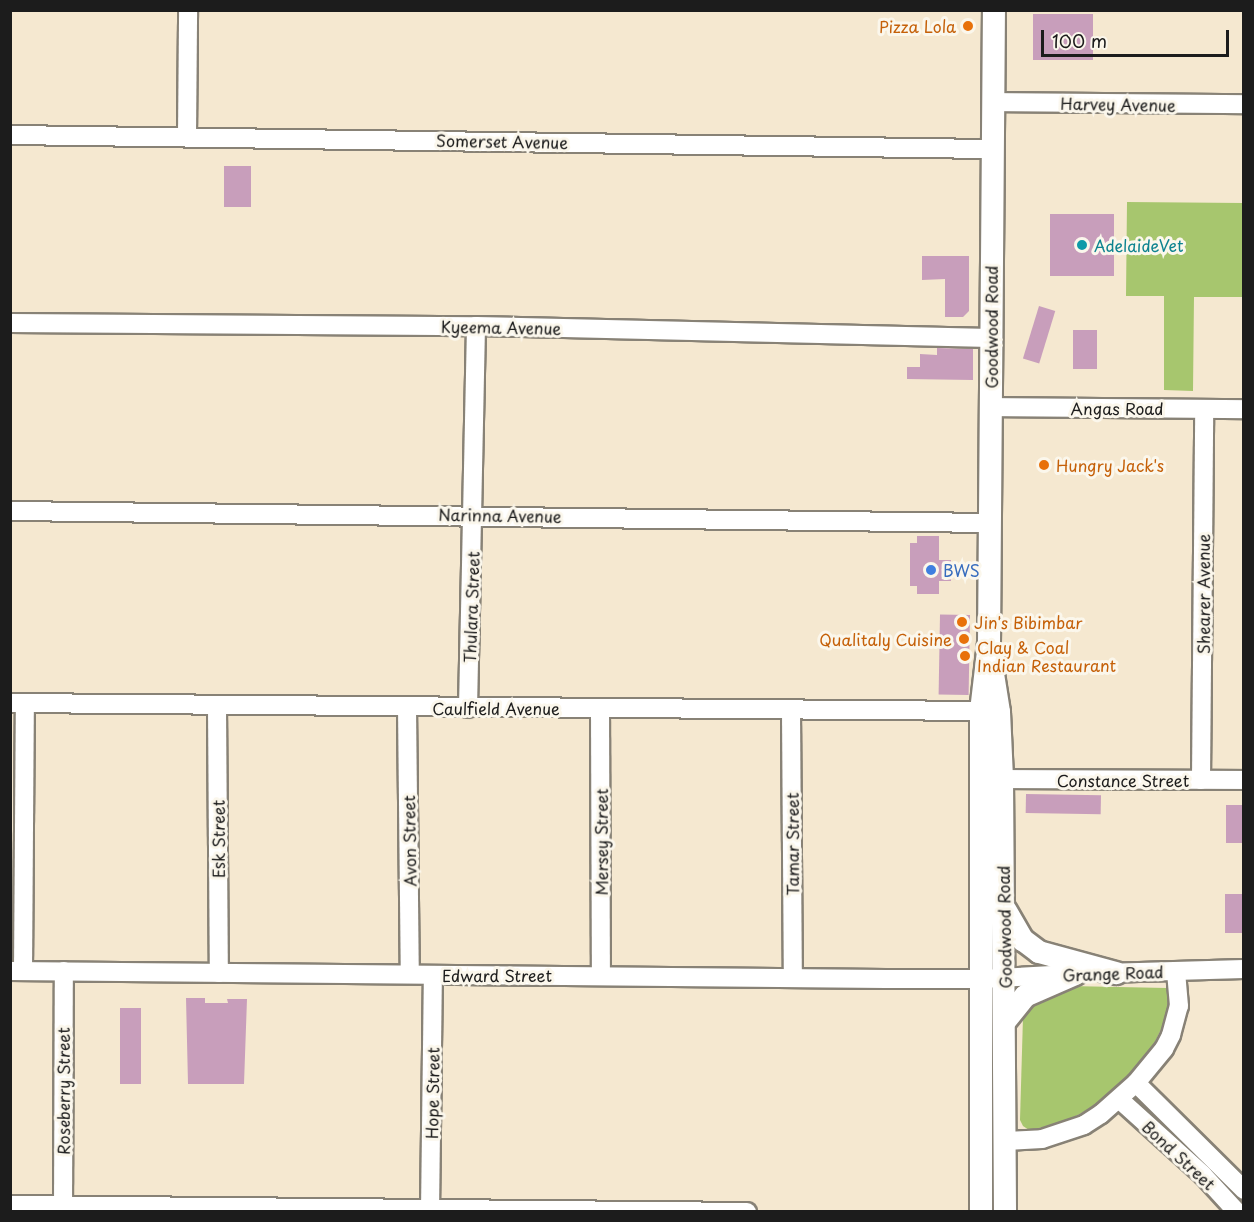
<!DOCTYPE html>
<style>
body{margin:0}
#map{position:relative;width:1254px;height:1222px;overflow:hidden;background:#f5e8d0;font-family:"Playpen Sans",sans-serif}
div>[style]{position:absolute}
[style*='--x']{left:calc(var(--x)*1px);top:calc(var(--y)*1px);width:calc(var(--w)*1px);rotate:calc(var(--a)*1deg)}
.green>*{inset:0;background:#a7c66e}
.building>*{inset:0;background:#c89ebb;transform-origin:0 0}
.roads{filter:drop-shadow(2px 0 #888276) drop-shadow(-2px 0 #888276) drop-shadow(0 2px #888276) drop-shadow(0 -2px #888276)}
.minor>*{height:18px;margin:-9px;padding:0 9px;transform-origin:9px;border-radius:9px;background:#fff}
.major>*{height:22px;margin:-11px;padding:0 11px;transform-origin:11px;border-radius:11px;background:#fff}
.dots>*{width:16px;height:16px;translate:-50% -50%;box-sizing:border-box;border:3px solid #fbf7ec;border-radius:50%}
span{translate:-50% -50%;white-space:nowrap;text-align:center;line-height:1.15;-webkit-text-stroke:6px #fbf7ec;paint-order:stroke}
.food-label{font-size:16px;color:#c56008}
.right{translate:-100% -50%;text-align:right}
.left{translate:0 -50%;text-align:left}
.street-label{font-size:16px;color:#1c1c1c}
.culture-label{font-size:16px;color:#0d838f}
.shop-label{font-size:16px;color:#366cbe}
.frame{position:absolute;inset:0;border:12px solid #1c1c1c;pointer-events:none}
.scale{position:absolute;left:1041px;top:30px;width:188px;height:27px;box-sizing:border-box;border:3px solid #1c1c1c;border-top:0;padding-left:8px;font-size:18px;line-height:21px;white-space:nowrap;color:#1c1c1c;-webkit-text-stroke:4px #fbf7ec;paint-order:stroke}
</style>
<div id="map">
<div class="green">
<i style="clip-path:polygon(1127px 202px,1243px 203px,1243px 297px,1194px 297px,1193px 391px,1164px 390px,1164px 296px,1126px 296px)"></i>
<i style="clip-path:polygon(1069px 986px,1167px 988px,1171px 994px,1169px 1013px,1148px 1056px,1136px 1072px,1109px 1098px,1063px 1123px,1029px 1130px,1023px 1126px,1020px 1120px,1023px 1017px,1029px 1003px)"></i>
</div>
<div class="building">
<i style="left:1033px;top:14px;width:60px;height:46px"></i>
<i style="left:224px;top:166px;width:27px;height:41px"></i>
<i style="left:1050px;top:214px;width:64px;height:62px"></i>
<i style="clip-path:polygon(922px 256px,969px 256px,969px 311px,963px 317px,945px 317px,945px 279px,922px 280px)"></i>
<i style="left:1039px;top:306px;width:17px;height:55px;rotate:17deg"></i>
<i style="left:1073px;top:330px;width:24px;height:39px"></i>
<i style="clip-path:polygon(937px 348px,973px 349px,973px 380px,907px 379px,907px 367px,920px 367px,920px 354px,937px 355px)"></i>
<i style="clip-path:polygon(917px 536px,939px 536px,939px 560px,951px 560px,951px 581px,939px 581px,939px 594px,917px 594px,917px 586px,910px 586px,910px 543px,917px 543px)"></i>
<i style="left:970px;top:615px;width:80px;height:30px;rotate:91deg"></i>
<i style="left:1026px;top:794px;width:75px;height:19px;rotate:1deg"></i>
<i style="left:1226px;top:805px;width:18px;height:38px"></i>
<i style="left:1225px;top:894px;width:19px;height:39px"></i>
<i style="clip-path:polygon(186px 998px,205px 998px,205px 1003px,228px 1003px,227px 999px,247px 999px,244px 1084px,188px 1084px)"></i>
<i style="left:120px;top:1008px;width:21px;height:76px"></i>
</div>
<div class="roads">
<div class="minor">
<i style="--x:993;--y:102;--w:251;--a:0.5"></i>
<i style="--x:10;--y:135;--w:983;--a:0.82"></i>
<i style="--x:187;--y:136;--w:126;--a:-89.5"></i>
<i style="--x:10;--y:323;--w:466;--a:0.4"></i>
<i style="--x:476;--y:326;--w:515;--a:1.33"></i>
<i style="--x:991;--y:407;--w:253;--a:0.5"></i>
<i style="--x:10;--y:511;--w:980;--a:0.7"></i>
<i style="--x:10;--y:703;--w:971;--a:0.47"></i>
<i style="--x:217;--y:706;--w:267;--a:89.6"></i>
<i style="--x:407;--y:707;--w:267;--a:89.4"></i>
<i style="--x:468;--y:708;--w:382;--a:-88.8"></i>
<i style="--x:600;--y:709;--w:267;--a:89.8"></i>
<i style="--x:791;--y:711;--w:267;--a:89.6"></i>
<i style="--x:1002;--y:779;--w:242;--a:0.2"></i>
<i style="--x:1201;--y:780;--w:371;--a:-89.5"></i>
<i style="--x:10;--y:971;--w:876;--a:0.52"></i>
<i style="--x:886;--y:979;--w:97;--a:0"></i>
<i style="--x:983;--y:979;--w:87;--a:-3.3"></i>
<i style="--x:23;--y:971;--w:268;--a:-89.6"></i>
<i style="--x:1104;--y:973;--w:140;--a:-1.6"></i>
<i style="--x:1136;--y:1083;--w:152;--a:44.7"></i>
<i style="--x:1119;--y:1099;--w:113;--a:42.1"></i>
<i style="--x:1203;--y:1175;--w:50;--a:47.4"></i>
<i style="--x:1006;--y:1141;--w:36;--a:-3"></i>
<i style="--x:1042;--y:1139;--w:44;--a:-18.4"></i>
<i style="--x:1084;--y:1125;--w:20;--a:-33"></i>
<i style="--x:1101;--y:1114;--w:47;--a:-41.5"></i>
<i style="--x:1136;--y:1083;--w:44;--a:-50.5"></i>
<i style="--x:1164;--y:1049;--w:16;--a:-63"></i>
<i style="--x:1171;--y:1035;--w:30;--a:-75"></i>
<i style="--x:1179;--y:1006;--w:35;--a:-95"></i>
<i style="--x:10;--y:1205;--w:737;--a:0.54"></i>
<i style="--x:63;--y:1212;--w:241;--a:-89.8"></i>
<i style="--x:430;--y:1212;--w:237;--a:-89.3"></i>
</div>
<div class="major">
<i style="--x:993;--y:674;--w:38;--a:81"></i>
<i style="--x:999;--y:712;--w:67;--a:87.4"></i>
<i style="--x:1002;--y:779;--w:433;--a:89.6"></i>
<i style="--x:1006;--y:911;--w:34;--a:60"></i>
<i style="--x:1023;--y:940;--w:20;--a:37"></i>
<i style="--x:1039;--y:952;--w:80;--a:15.3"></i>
<i style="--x:1005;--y:1021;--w:32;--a:-51"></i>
<i style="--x:1025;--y:996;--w:55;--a:-23.7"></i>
<i style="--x:981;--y:1212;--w:501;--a:-90"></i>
<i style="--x:981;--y:711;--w:68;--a:-83.3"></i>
<i style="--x:989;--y:643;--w:633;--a:-89.55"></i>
</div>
</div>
<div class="dots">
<i style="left:968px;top:26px;background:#e8710a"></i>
<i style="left:1082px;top:245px;background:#0f9aa8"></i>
<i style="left:1044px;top:465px;background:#e8710a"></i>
<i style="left:931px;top:570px;background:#3f7fe0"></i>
<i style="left:962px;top:622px;background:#e8710a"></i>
<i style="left:964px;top:639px;background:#e8710a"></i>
<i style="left:965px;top:656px;background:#e8710a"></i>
</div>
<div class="food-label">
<span class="right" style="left:956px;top:26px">Pizza Lola</span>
<span class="left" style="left:1056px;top:465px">Hungry Jack's</span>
<span class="left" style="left:974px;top:622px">Jin's Bibimbar</span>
<span class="right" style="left:952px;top:639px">Qualitaly Cuisine</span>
<span class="left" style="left:977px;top:656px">Clay &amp; Coal<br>Indian Restaurant</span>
</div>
<div class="street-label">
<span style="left:1118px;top:104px;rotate:1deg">Harvey Avenue</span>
<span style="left:502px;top:141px;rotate:1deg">Somerset Avenue</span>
<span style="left:501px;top:327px;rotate:1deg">Kyeema Avenue</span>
<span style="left:991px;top:327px;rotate:-90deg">Goodwood Road</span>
<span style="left:1117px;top:408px">Angas Road</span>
<span style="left:500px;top:515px;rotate:1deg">Narinna Avenue</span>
<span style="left:1203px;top:594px;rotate:-90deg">Shearer Avenue</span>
<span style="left:471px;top:607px;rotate:-88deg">Thulara Street</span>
<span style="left:496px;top:708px">Caulfield Avenue</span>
<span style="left:1123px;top:780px">Constance Street</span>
<span style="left:218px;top:839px;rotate:-90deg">Esk Street</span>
<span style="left:409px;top:841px;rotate:-91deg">Avon Street</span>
<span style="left:601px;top:842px;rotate:-90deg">Mersey Street</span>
<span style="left:792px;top:844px;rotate:-90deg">Tamar Street</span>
<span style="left:1004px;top:927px;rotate:-91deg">Goodwood Road</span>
<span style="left:1113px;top:973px;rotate:-2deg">Grange Road</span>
<span style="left:497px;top:975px">Edward Street</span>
<span style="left:63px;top:1091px;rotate:-90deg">Roseberry Street</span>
<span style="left:432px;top:1093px;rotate:-89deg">Hope Street</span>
<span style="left:1179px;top:1155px;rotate:43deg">Bond Street</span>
</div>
<div class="culture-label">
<span class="left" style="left:1094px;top:245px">AdelaideVet</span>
</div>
<div class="shop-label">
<span class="left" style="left:943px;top:570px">BWS</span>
</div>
<div class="frame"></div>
<div class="scale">100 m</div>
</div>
